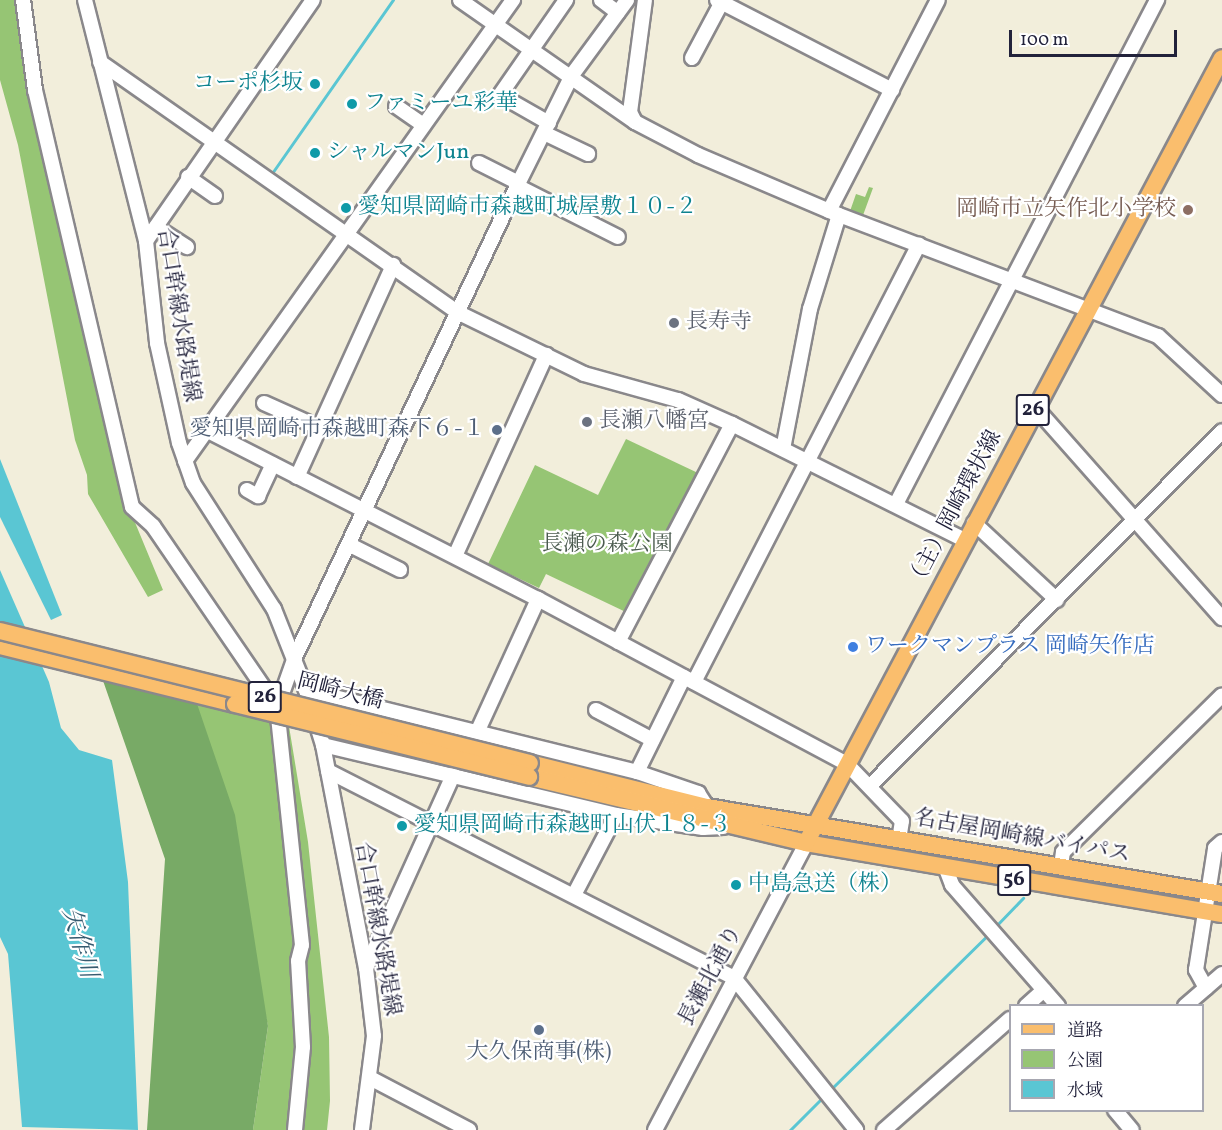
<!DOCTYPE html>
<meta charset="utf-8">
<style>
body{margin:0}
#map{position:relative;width:1222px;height:1130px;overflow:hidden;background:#f2eedb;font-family:Vollkorn,"Noto Serif JP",serif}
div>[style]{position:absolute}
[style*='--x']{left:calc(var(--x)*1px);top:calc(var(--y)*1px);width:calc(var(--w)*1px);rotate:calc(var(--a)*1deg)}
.green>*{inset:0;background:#96c574}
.forest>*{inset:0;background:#78aa66}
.water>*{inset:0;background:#5ac6d3}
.stream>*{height:3px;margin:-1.5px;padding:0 1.5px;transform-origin:1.5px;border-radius:1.5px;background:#5ac6d3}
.roads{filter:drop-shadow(2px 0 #8a888b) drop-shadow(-2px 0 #8a888b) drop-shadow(0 2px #8a888b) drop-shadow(0 -2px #8a888b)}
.minor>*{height:14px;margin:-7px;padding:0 7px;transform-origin:7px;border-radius:7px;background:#fff}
.major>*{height:16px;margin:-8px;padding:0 8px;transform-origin:8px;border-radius:8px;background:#fabe6d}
.bridges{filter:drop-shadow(2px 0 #8a888b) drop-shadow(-2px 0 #8a888b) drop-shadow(0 2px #8a888b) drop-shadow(0 -2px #8a888b)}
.major-bridge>*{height:16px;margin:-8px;padding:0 8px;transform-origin:8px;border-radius:8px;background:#fabe6d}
.dots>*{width:16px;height:16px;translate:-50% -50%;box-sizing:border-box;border:3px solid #fff;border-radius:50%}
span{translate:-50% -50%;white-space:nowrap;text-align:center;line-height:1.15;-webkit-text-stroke:4.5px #fff;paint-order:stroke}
.shield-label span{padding:2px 4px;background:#fff;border:2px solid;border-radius:4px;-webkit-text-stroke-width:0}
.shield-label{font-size:21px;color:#22223b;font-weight:700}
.culture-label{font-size:22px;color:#0d838f}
.right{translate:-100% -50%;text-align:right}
.left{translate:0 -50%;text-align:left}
.education-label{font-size:22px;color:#785e54}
.street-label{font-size:22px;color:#22223b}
.worship-label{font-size:22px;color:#5b616d}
.service-label{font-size:22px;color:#4e5e75}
.park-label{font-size:22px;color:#4b5b4f}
.shop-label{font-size:22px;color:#366cbe}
.water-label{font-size:24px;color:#365b70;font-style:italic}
.legend{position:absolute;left:1009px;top:1004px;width:195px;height:108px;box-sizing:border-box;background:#fff;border:2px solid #a7a7b1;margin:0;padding:8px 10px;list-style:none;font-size:18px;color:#22223b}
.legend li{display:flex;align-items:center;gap:12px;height:30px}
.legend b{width:30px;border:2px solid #a7a7b1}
.scale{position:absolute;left:1009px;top:30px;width:168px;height:27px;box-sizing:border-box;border:3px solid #22223b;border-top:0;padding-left:8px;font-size:18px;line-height:21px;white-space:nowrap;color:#22223b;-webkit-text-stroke:4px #fff;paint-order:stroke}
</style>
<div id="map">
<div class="green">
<i style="clip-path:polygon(0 0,20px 0,129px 508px,163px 590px,148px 597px,88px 494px,87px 475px,75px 440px,18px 145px,0 80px)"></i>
<i style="clip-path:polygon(869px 187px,873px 188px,862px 218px,849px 214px,856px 194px,865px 197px)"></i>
<i style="clip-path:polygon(626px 439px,698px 473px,630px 614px,546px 574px,539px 588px,488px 564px,535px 465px,598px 495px)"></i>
<i style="clip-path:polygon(194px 695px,287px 714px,308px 842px,329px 1037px,330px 1101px,327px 1130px,253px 1130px,268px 1026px)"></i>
</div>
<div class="forest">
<i style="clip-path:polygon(100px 672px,194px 695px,235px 815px,268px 1026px,253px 1130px,147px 1130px,165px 859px)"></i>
</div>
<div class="water">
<i style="clip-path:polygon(0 459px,62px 615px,51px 620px,0 517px)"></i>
<i style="clip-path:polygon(0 570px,49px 682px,61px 728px,79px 750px,112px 760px,128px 882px,138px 1130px,22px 1127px,8px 954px,0 937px)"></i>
</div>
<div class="stream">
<i style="--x:270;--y:176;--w:215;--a:-55.1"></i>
<i style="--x:994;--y:928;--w:42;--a:-46"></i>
<i style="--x:830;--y:1090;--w:224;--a:-44.5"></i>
<i style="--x:790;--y:1130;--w:47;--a:-45"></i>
</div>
<div class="roads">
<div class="minor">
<i style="--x:23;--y:0;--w:91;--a:82.4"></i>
<i style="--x:35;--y:90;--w:428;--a:76.9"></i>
<i style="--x:132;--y:507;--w:28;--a:42"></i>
<i style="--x:153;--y:526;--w:214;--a:55.6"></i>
<i style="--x:85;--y:0;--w:249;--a:75.8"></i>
<i style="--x:146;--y:241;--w:103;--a:83.8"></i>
<i style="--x:157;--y:343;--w:102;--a:77.6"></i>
<i style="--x:179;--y:443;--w:42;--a:70.7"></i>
<i style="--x:193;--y:483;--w:150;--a:57.3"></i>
<i style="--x:274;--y:609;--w:87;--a:68.4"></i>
<i style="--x:306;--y:690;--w:58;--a:72.8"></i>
<i style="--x:323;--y:745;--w:227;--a:79.1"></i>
<i style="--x:366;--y:968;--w:68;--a:83.3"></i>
<i style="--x:374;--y:1036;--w:95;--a:97.3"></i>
<i style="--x:460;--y:0;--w:213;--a:34.9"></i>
<i style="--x:635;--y:122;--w:71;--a:27.6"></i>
<i style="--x:698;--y:155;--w:153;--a:23.1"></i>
<i style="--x:839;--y:215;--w:341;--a:20.8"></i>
<i style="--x:1158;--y:336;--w:87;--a:42.7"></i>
<i style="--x:601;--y:0;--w:21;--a:37"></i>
<i style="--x:717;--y:0;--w:197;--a:27.2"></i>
<i style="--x:692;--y:58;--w:66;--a:-61.9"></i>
<i style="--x:100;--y:62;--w:436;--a:35"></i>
<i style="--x:457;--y:312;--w:141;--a:26"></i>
<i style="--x:584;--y:374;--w:98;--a:15.5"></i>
<i style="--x:678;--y:400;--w:59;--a:24"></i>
<i style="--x:732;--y:424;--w:260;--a:26.5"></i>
<i style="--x:396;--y:106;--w:32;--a:35"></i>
<i style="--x:635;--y:122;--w:11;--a:-117"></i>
<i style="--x:630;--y:112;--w:113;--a:-82.4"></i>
<i style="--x:549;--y:123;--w:56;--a:-150.3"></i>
<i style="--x:500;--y:95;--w:116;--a:-55.2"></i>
<i style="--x:544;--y:133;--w:49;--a:25.5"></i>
<i style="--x:479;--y:163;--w:45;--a:26.6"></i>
<i style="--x:188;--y:177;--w:33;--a:35"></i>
<i style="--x:517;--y:186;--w:113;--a:26.8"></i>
<i style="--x:829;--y:211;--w:237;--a:-62.7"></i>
<i style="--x:156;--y:227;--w:37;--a:33"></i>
<i style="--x:146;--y:241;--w:293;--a:-55.3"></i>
<i style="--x:264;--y:403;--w:61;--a:24.1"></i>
<i style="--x:1035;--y:407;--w:282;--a:48.5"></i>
<i style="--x:208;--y:431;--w:370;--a:27"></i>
<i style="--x:538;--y:599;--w:350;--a:28.1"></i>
<i style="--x:847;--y:764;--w:79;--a:46"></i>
<i style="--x:902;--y:821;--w:18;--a:99"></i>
<i style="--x:783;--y:449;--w:143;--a:-79.1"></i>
<i style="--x:810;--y:309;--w:98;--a:-72.9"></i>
<i style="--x:185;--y:461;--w:566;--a:-54.57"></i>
<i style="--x:297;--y:477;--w:233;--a:-65.6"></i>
<i style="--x:247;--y:490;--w:13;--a:29"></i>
<i style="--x:258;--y:496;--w:35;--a:-65"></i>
<i style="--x:896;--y:504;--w:568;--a:-62.62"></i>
<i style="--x:974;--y:523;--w:113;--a:42.9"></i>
<i style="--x:350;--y:545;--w:56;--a:26.6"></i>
<i style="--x:455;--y:556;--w:221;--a:-65.6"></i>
<i style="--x:618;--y:642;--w:246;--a:-62.4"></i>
<i style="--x:694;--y:682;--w:492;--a:-62.8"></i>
<i style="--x:306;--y:690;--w:341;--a:13.9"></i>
<i style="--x:637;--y:772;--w:65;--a:19"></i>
<i style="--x:698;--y:793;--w:17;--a:57"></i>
<i style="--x:596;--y:710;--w:64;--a:27.8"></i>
<i style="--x:474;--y:739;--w:154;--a:-65.4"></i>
<i style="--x:323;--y:745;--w:301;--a:13.4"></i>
<i style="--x:616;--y:815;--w:88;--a:8.5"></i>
<i style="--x:703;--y:828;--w:20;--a:-3"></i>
<i style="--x:328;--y:771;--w:456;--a:27"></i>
<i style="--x:734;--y:978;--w:195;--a:51.2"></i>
<i style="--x:637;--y:772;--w:106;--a:-63.7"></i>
<i style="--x:870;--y:786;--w:500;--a:-45.2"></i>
<i style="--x:1061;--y:866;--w:14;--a:-82"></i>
<i style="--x:1063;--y:852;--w:223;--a:-44.6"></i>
<i style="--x:946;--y:869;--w:17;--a:69"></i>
<i style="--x:952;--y:885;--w:161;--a:48.8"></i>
<i style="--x:574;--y:895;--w:90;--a:-62.3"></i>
<i style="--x:366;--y:968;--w:212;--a:-65.7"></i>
<i style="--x:1206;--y:988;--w:21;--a:-119"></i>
<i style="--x:1196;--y:970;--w:123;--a:-81.1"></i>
<i style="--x:1215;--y:848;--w:9;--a:-41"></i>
<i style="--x:1026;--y:1006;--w:24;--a:-42"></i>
<i style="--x:1185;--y:1006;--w:49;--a:-40.9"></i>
<i style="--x:370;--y:1078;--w:112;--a:27.7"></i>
<i style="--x:1115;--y:1110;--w:26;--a:50"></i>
<i style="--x:295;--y:1130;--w:83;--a:-84.5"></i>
<i style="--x:303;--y:1047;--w:86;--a:-93.3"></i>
<i style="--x:298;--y:961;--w:16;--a:-76"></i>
<i style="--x:302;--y:945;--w:238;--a:-96"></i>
<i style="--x:277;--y:708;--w:54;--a:-70.6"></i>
<i style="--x:295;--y:657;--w:521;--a:-64.76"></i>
<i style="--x:517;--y:186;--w:124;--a:-63.6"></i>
<i style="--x:572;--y:75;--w:93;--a:-53.7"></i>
<i style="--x:655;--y:1130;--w:324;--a:-62.2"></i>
<i style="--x:884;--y:1130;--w:168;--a:-41.4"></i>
</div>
<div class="major">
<i style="--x:0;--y:646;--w:242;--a:13.9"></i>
<i style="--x:530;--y:763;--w:182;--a:14"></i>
<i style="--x:707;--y:807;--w:522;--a:9.59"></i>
<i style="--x:529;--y:777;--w:285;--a:13.4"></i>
<i style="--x:806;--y:843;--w:422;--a:9.7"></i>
<i style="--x:806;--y:843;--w:888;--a:-62.08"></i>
</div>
</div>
<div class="bridges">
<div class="major-bridge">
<i style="--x:0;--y:631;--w:546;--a:13.99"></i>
<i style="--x:235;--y:704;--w:303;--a:13.9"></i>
</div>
</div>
<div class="dots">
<i style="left:315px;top:84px;background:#0f9aa8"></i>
<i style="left:352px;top:104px;background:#0f9aa8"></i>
<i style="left:315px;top:153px;background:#0f9aa8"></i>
<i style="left:346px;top:208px;background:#0f9aa8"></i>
<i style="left:1188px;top:210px;background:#8d6e63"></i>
<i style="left:674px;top:323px;background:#6b7280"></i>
<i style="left:587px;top:422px;background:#6b7280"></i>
<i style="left:497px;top:430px;background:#5c6f8a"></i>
<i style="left:853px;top:647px;background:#3f7fe0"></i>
<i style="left:402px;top:826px;background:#0f9aa8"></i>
<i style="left:736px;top:885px;background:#0f9aa8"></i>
<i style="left:539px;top:1030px;background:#5c6f8a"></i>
</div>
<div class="shield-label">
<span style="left:1033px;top:410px">26</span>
<span style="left:265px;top:697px">26</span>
<span style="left:1014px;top:880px">56</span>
</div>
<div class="culture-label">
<span class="right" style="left:303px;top:84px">コーポ杉坂</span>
<span class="left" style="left:364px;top:104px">ファミーユ彩華</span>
<span class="left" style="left:327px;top:153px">シャルマンJun</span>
<span class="left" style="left:358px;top:208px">愛知県岡崎市森越町城屋敷１０‐２</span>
<span class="left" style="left:414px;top:826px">愛知県岡崎市森越町山伏１８‐３</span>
<span class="left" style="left:748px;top:885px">中島急送（株）</span>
</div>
<div class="education-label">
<span class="right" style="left:1176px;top:210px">岡崎市立矢作北小学校</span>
</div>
<div class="street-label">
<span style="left:178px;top:315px;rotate:81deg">合口幹線水路堤線</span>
<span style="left:955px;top:510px;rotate:-62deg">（主）岡崎環状線</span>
<span style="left:340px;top:692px;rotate:14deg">岡崎大橋</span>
<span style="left:1022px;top:837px;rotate:10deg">名古屋岡崎線バイパス</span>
<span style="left:377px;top:929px;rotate:80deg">合口幹線水路堤線</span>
<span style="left:711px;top:976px;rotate:-62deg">長瀬北通り</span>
</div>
<div class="worship-label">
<span class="left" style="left:686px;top:323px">長寿寺</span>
<span class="left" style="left:599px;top:422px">長瀬八幡宮</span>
</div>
<div class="service-label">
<span class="right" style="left:485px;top:430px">愛知県岡崎市森越町森下６‐１</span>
<span style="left:539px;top:1053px">大久保商事(株)</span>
</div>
<div class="park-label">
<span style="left:607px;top:545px">長瀬の森公園</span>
</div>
<div class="shop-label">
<span class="left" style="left:865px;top:647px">ワークマンプラス 岡崎矢作店</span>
</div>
<div class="water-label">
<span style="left:78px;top:943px;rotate:74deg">矢作川</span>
</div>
<ul class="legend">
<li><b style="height:8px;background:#fabe6d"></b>道路</li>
<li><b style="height:16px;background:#96c574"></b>公園</li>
<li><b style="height:16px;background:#5ac6d3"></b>水域</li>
</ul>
<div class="scale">100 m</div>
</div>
